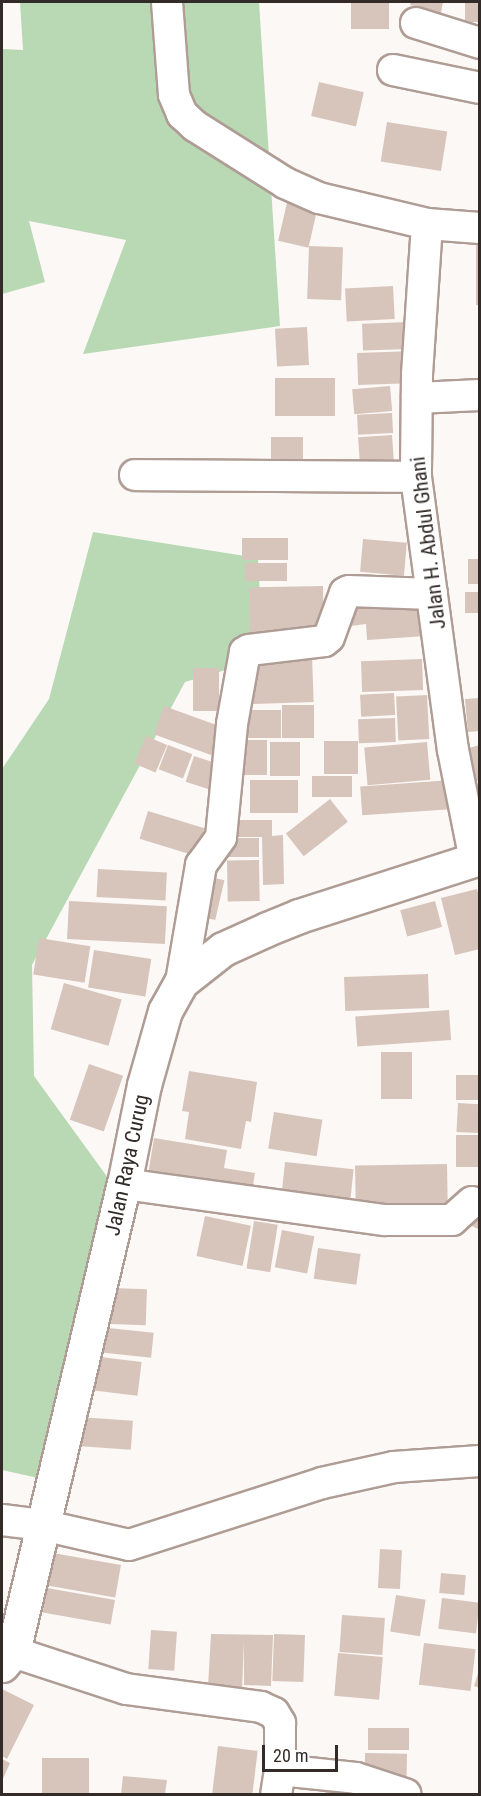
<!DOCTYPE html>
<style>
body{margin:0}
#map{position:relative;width:481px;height:1796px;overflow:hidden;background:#fcf8f6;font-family:"Roboto Condensed",sans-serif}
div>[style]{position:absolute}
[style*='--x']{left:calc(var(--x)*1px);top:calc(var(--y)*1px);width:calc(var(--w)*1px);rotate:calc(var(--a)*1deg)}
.green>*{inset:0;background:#b9d9b4}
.building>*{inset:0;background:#d7c5bc;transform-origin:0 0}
.roads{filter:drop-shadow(2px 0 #af9d95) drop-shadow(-2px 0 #af9d95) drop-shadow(0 2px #af9d95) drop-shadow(0 -2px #af9d95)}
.street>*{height:30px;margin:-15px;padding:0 15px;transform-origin:15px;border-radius:15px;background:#fff}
.secondary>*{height:33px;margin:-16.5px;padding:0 16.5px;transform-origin:16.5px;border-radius:16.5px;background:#fff}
span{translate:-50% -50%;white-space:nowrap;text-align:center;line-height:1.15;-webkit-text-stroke:4.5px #fff;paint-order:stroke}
.street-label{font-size:21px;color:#322b28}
.frame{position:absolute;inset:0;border:3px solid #322b28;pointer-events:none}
.scale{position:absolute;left:262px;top:1745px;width:76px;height:27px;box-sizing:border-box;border:3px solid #322b28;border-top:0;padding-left:8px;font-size:18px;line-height:21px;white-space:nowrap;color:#322b28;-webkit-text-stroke:4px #fff;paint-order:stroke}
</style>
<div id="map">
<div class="green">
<i style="clip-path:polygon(20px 2px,259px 2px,280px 326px,83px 354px,126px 240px,29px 221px,45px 282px,2px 294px,2px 49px,23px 50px)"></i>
<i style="clip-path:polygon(93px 532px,258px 558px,263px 659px,185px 682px,32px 965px,34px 1076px,124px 1200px,47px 1480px,2px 1470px,2px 769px,49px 699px)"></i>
</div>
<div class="building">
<i style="left:351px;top:2px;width:38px;height:27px"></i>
<i style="clip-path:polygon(411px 2px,443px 2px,441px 13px,410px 5px)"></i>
<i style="left:465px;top:2px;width:15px;height:20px"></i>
<i style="left:319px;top:82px;width:46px;height:35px;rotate:13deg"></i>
<i style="left:387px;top:122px;width:61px;height:40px;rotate:9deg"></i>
<i style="left:289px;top:194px;width:31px;height:48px;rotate:13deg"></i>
<i style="left:476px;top:245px;width:4px;height:60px"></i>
<i style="left:309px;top:246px;width:34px;height:53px;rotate:2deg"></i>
<i style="left:393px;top:286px;width:33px;height:48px;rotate:87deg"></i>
<i style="left:409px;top:322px;width:27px;height:47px;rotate:88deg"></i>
<i style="left:307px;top:327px;width:38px;height:32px;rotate:87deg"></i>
<i style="left:414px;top:351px;width:32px;height:57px;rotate:88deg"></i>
<i style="left:275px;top:378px;width:60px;height:38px"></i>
<i style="left:390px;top:386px;width:25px;height:38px;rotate:85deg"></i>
<i style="left:392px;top:413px;width:20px;height:35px;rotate:87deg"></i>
<i style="left:392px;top:435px;width:28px;height:34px;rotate:86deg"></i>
<i style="left:271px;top:437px;width:32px;height:24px"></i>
<i style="left:242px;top:538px;width:46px;height:22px"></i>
<i style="left:363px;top:539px;width:44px;height:33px;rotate:5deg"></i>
<i style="left:468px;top:559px;width:12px;height:25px"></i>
<i style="left:245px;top:563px;width:42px;height:18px"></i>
<i style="left:323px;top:586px;width:50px;height:74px;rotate:89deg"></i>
<i style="left:465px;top:592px;width:15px;height:21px"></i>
<i style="clip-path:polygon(348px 595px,424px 602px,426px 636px,367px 640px,366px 624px,350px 626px)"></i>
<i style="left:312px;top:655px;width:47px;height:64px;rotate:88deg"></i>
<i style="left:422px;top:659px;width:31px;height:61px;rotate:88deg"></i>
<i style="left:193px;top:668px;width:26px;height:43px"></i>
<i style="left:394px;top:693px;width:22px;height:34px;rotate:87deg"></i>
<i style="left:427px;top:695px;width:44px;height:31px;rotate:87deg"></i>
<i style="clip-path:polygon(480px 698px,480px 731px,468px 732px,465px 699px)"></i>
<i style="left:282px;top:705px;width:32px;height:33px"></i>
<i style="left:164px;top:706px;width:66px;height:30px;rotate:20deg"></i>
<i style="left:246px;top:710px;width:35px;height:28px"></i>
<i style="left:395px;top:718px;width:24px;height:37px;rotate:88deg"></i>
<i style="left:146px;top:736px;width:23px;height:30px;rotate:23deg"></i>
<i style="left:232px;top:740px;width:35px;height:35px"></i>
<i style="left:324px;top:741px;width:34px;height:33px"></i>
<i style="left:270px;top:742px;width:30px;height:34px"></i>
<i style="left:427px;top:742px;width:38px;height:63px;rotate:85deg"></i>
<i style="left:168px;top:745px;width:26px;height:26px;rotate:21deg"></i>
<i style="clip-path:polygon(480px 745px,480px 780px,473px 782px,465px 749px)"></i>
<i style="left:194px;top:756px;width:29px;height:27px;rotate:18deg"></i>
<i style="left:312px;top:776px;width:40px;height:21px"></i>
<i style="left:250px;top:780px;width:48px;height:33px"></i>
<i style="left:452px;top:780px;width:29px;height:92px;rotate:86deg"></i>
<i style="left:330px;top:799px;width:29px;height:56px;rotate:52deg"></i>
<i style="left:148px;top:811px;width:59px;height:29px;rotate:17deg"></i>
<i style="clip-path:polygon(223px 820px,272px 820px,272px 836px,283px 835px,284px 884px,263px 885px,262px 837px,223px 837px)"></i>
<i style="left:259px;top:838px;width:19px;height:35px;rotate:90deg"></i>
<i style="left:259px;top:860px;width:41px;height:32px;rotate:89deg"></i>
<i style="left:98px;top:869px;width:69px;height:28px;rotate:3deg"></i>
<i style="left:202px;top:875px;width:23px;height:41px;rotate:13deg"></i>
<i style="clip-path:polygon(477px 889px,480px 901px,480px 949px,455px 955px,441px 898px)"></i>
<i style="left:69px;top:901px;width:98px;height:38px;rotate:3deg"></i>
<i style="left:435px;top:901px;width:27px;height:36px;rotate:75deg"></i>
<i style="left:39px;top:938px;width:52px;height:37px;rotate:9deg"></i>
<i style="left:94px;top:950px;width:58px;height:38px;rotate:9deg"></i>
<i style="left:428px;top:974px;width:34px;height:84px;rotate:88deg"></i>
<i style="left:64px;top:983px;width:60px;height:48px;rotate:16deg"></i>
<i style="left:449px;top:1010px;width:30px;height:94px;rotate:86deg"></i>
<i style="left:381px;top:1052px;width:31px;height:47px"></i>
<i style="left:89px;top:1064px;width:36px;height:59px;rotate:19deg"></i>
<i style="clip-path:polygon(189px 1071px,257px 1082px,251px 1122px,246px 1121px,241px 1149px,185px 1139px,189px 1112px,182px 1111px)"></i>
<i style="left:456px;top:1075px;width:24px;height:25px"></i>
<i style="left:458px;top:1103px;width:22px;height:29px;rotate:3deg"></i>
<i style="left:274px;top:1112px;width:49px;height:37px;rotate:9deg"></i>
<i style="left:480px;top:1135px;width:32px;height:24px;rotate:90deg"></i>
<i style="clip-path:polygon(154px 1138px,227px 1150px,224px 1168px,255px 1173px,252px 1192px,148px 1175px)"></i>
<i style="left:285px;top:1162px;width:69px;height:34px;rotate:6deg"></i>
<i style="left:447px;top:1164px;width:44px;height:92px;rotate:89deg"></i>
<i style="clip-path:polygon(480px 1210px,480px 1230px,472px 1226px)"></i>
<i style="left:205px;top:1216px;width:47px;height:41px;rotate:12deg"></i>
<i style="left:254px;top:1221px;width:24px;height:48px;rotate:9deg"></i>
<i style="left:282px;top:1230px;width:33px;height:38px;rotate:11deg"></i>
<i style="left:318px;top:1248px;width:43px;height:31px;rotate:8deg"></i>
<i style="left:112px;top:1288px;width:35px;height:36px;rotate:2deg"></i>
<i style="left:98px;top:1327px;width:56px;height:25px;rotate:6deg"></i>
<i style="left:92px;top:1356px;width:50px;height:34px;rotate:7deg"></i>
<i style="left:79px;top:1417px;width:54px;height:29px;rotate:4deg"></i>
<i style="left:380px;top:1549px;width:22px;height:39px;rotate:3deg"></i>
<i style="left:53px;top:1553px;width:69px;height:33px;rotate:10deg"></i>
<i style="left:441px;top:1573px;width:25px;height:20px;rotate:5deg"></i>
<i style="left:47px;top:1588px;width:69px;height:25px;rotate:10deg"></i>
<i style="left:396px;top:1595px;width:30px;height:37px;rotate:9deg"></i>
<i style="left:442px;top:1598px;width:38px;height:31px;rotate:7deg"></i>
<i style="left:342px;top:1615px;width:43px;height:37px;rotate:4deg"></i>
<i style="left:151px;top:1630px;width:26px;height:39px;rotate:4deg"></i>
<i style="clip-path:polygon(211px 1634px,273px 1635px,271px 1686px,244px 1685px,244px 1642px,242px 1689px,208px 1687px)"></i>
<i style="left:274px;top:1634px;width:31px;height:47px;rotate:2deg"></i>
<i style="left:424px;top:1643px;width:52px;height:42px;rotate:7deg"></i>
<i style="left:338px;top:1653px;width:45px;height:43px;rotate:5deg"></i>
<i style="clip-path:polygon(479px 1670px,480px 1670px,480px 1688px,474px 1686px)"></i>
<i style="clip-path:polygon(2px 1689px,34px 1705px,7px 1759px,2px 1756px)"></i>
<i style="left:368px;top:1728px;width:41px;height:22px"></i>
<i style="left:218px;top:1746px;width:40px;height:49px;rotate:7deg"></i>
<i style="left:365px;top:1753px;width:42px;height:23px;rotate:1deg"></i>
<i style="left:89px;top:1758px;width:36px;height:47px;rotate:90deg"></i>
<i style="clip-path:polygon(2px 1759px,10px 1763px,2px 1781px)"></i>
<i style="clip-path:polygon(123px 1776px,167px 1780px,165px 1794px,121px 1794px)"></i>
<i style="clip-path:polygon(327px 1782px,358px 1788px,357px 1794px,325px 1794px)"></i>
</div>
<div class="roads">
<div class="street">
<i style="--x:167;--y:2;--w:93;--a:85.7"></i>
<i style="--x:174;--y:95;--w:21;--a:67"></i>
<i style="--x:182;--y:114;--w:18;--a:43"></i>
<i style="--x:195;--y:126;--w:107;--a:32.3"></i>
<i style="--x:285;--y:183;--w:37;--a:24"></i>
<i style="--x:319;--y:198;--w:111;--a:13.5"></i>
<i style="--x:427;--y:224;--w:53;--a:4.3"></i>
<i style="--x:416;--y:23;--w:67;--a:17.4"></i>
<i style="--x:393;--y:70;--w:89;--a:11.7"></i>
<i style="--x:427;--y:224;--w:151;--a:93.8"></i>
<i style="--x:417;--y:375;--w:102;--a:90.6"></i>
<i style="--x:416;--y:477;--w:275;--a:82.3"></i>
<i style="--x:453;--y:750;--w:112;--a:78.7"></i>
<i style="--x:417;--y:398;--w:63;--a:-2.7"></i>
<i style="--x:135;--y:475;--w:281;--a:0.4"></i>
<i style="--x:181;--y:982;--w:119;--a:-80.3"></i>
<i style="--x:201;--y:865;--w:34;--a:-54"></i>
<i style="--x:221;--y:837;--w:114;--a:-84.4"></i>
<i style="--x:232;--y:724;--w:73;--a:-79.8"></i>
<i style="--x:245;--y:652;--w:4;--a:-27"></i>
<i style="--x:249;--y:650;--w:76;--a:-6.8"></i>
<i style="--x:324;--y:641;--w:6;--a:-39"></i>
<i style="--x:329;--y:637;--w:47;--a:-70"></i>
<i style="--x:345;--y:593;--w:4;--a:-27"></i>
<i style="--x:349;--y:591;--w:83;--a:2.1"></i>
<i style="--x:124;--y:1184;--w:263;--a:7.9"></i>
<i style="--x:385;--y:1220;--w:67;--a:0"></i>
<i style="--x:452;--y:1220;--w:27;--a:-42"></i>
<i style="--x:2;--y:1520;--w:40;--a:7.1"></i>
<i style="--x:42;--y:1525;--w:89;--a:12.9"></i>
<i style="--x:129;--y:1545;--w:203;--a:-17.8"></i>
<i style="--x:322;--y:1483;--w:74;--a:-12.5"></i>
<i style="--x:394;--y:1467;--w:86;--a:-4"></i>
<i style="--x:13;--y:1652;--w:119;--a:18.1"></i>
<i style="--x:126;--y:1689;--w:136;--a:7.6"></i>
<i style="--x:261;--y:1707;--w:14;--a:25"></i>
<i style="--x:274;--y:1713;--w:12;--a:59"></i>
<i style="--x:280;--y:1723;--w:47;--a:90"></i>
<i style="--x:280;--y:1770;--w:24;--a:99"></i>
<i style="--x:280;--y:1770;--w:76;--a:6"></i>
<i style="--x:356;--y:1778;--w:52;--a:18.1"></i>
</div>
<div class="secondary">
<i style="--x:2;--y:1665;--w:17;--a:-50"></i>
<i style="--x:13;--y:1652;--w:481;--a:-76.7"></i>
<i style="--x:124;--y:1184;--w:101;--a:-78.6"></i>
<i style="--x:144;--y:1085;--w:77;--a:-74.2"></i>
<i style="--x:165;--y:1011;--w:33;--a:-61"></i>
<i style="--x:181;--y:982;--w:53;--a:-38.2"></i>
<i style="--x:223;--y:949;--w:48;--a:-24.4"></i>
<i style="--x:267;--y:929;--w:35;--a:-22"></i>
<i style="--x:299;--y:916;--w:190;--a:-17.8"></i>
</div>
</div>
<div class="street-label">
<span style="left:428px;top:543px;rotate:-97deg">Jalan H. Abdul Ghani</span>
<span style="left:127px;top:1165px;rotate:-78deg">Jalan Raya Curug</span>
</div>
<div class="frame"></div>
<div class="scale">20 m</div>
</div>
